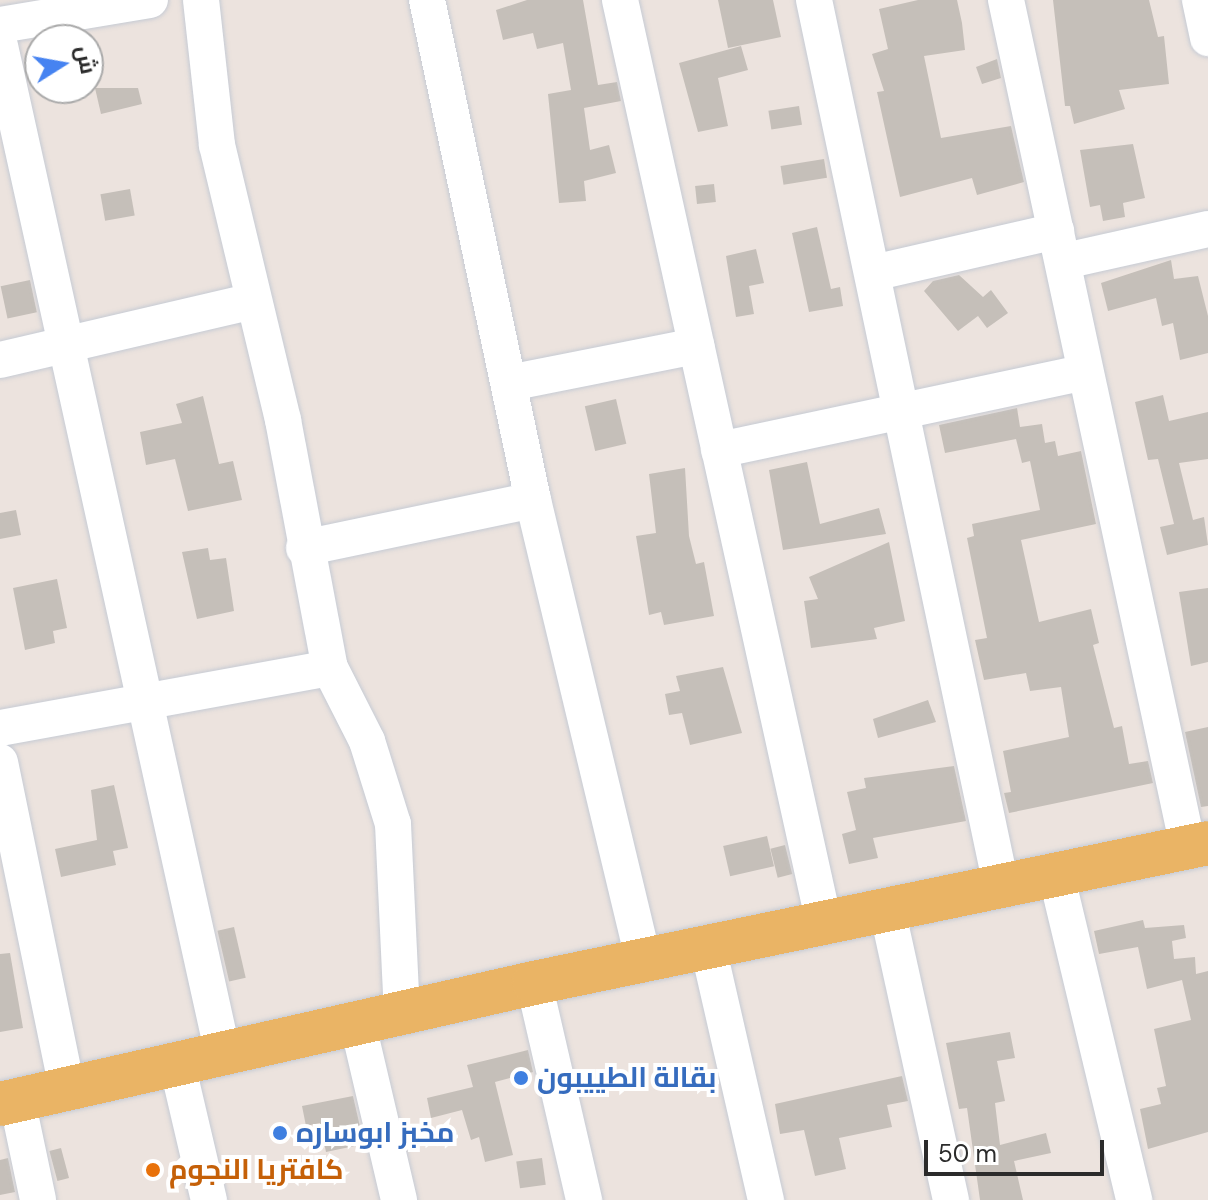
<!DOCTYPE html>
<meta charset="utf-8">
<style>
body{margin:0}
#map{position:relative;width:1208px;height:1200px;overflow:hidden;background:#ece3de;font-family:"DM Sans",Cairo,sans-serif}
div>[style]{position:absolute}
[style*='--x']{left:calc(var(--x)*1px);top:calc(var(--y)*1px);width:calc(var(--w)*1px);rotate:calc(var(--a)*1deg)}
.building>*{inset:0;background:#c5bfb9;transform-origin:0 0}
.roads{filter:drop-shadow(0 0 2px #c6cbd4) drop-shadow(0 0 2px #c6cbd4)}
.minor>*{height:36px;margin:-18px;padding:0 18px;transform-origin:18px;border-radius:18px;background:#fff}
.major>*{height:44px;margin:-22px;padding:0 22px;transform-origin:22px;border-radius:22px;background:#eab465}
.dots>*{width:22px;height:22px;translate:-50% -50%;box-sizing:border-box;border:4px solid #fff;border-radius:50%}
span{translate:-50% -50%;white-space:nowrap;text-align:center;line-height:1.15;-webkit-text-stroke:8px #fff;paint-order:stroke}
.shop-label{font-size:28px;color:#366cbe;font-weight:700}
.left{translate:0 -50%;text-align:left}
.food-label{font-size:28px;color:#c56008;font-weight:700}
.north{position:absolute;left:24px;top:24px;width:80px;height:80px;box-sizing:border-box;background:#fff;border:2px solid #aaa;border-radius:50%;rotate:79deg;font-size:22px;font-weight:700;line-height:32px;text-align:center;color:#2b2b2b}
.north::after{content:'';display:block;margin:auto;width:28px;height:36px;background:#4683f1;clip-path:polygon(50% 0,100% 100%,50% 72%,0 100%)}
.scale{position:absolute;left:924px;top:1140px;width:180px;height:36px;box-sizing:border-box;border:4px solid #2b2b2b;border-top:0;padding-left:10px;font-size:24px;line-height:28px;white-space:nowrap;color:#2b2b2b;-webkit-text-stroke:6px #fff;paint-order:stroke}
</style>
<div id="map">
<div class="building">
<div style="clip-path:polygon(527px 0,583px 0,598px 85px,617px 82px,621px 101px,584px 108px,590px 150px,609px 145px,616px 173px,584px 181px,586px 201px,559px 203px,548px 94px,571px 90px,563px 43px,537px 49px,533px 33px,503px 40px,496px 10px)"></div>
<div style="clip-path:polygon(718px 0,773px 0,781px 37px,728px 48px)"></div>
<div style="clip-path:polygon(918px 0,957px 0,962px 23px,965px 50px,924px 56px,941px 138px,1011px 126px,1024px 182px,977px 195px,972px 178px,900px 197px,877px 92px,884px 91px,872px 54px,888px 49px,879px 9px)"></div>
<div style="clip-path:polygon(1053px 0,1149px 0,1158px 37px,1164px 36px,1169px 84px,1119px 90px,1125px 109px,1074px 124px,1070px 106px,1065px 106px)"></div>
<div style="clip-path:polygon(741px 46px,748px 70px,718px 78px,728px 126px,698px 132px,679px 63px)"></div>
<div style="clip-path:polygon(997px 59px,1001px 78px,982px 84px,976px 67px)"></div>
<div style="clip-path:polygon(95px 88px,138px 88px,142px 104px,101px 114px)"></div>
<div style="left:799px;top:106px;width:19px;height:31px;rotate:81deg"></div>
<div style="clip-path:polygon(1133px 144px,1145px 198px,1123px 203px,1125px 217px,1103px 221px,1100px 205px,1090px 207px,1080px 150px)"></div>
<div style="left:824px;top:159px;width:19px;height:44px;rotate:81deg"></div>
<div style="left:714px;top:184px;width:18px;height:19px;rotate:84deg"></div>
<div style="left:130px;top:189px;width:27px;height:30px;rotate:80deg"></div>
<div style="clip-path:polygon(817px 227px,831px 289px,840px 287px,843px 306px,809px 312px,792px 233px)"></div>
<div style="clip-path:polygon(756px 249px,764px 283px,749px 286px,754px 314px,736px 317px,726px 256px)"></div>
<div style="clip-path:polygon(1171px 260px,1174px 279px,1198px 276px,1208px 316px,1208px 353px,1180px 360px,1173px 323px,1162px 326px,1156px 298px,1108px 311px,1101px 283px)"></div>
<div style="clip-path:polygon(959px 275px,983px 297px,991px 290px,1008px 313px,987px 328px,978px 316px,958px 331px,924px 291px,933px 281px)"></div>
<div style="left:30px;top:280px;width:33px;height:30px;rotate:78deg"></div>
<div style="clip-path:polygon(1163px 395px,1169px 421px,1208px 412px,1208px 459px,1179px 463px,1193px 520px,1204px 517px,1208px 545px,1167px 555px,1160px 527px,1174px 524px,1158px 459px,1148px 460px,1135px 402px)"></div>
<div style="clip-path:polygon(203px 396px,219px 464px,233px 461px,242px 500px,188px 511px,175px 459px,146px 465px,140px 432px,182px 423px,176px 404px)"></div>
<div style="left:616px;top:399px;width:46px;height:32px;rotate:77deg"></div>
<div style="clip-path:polygon(1017px 408px,1020px 427px,1042px 424px,1045px 443px,1055px 441px,1058px 456px,1081px 451px,1096px 524px,1021px 540px,1039px 622px,1091px 609px,1099px 643px,1093px 645px,1114px 728px,1122px 726px,1129px 764px,1148px 761px,1153px 783px,1009px 813px,1004px 793px,1011px 792px,1003px 751px,1069px 737px,1061px 687px,1030px 691px,1026px 673px,984px 680px,975px 640px,987px 638px,967px 538px,974px 536px,972px 524px,1040px 510px,1030px 461px,1022px 463px,1016px 439px,945px 453px,939px 425px)"></div>
<div style="clip-path:polygon(807px 462px,820px 524px,879px 508px,886px 534px,783px 550px,769px 470px)"></div>
<div style="clip-path:polygon(685px 468px,689px 536px,696px 564px,704px 562px,714px 616px,664px 625px,661px 612px,649px 615px,636px 536px,656px 533px,649px 474px)"></div>
<div style="clip-path:polygon(16px 510px,21px 535px,0 539px,0 513px)"></div>
<div style="clip-path:polygon(889px 542px,905px 621px,874px 628px,877px 639px,811px 648px,804px 601px,818px 599px,809px 577px)"></div>
<div style="clip-path:polygon(208px 548px,210px 560px,226px 558px,234px 611px,197px 619px,182px 552px)"></div>
<div style="clip-path:polygon(57px 579px,67px 628px,53px 631px,55px 643px,25px 650px,13px 588px)"></div>
<div style="clip-path:polygon(1208px 588px,1208px 662px,1191px 666px,1179px 592px)"></div>
<div style="clip-path:polygon(723px 667px,742px 733px,690px 745px,682px 713px,669px 715px,665px 694px,680px 691px,676px 676px)"></div>
<div style="clip-path:polygon(928px 700px,936px 722px,878px 738px,873px 719px)"></div>
<div style="clip-path:polygon(1208px 727px,1208px 806px,1201px 807px,1185px 732px)"></div>
<div style="clip-path:polygon(954px 766px,966px 821px,873px 838px,878px 858px,849px 864px,842px 834px,856px 830px,847px 792px,866px 788px,864px 778px)"></div>
<div style="clip-path:polygon(114px 785px,128px 848px,113px 851px,116px 865px,61px 877px,55px 849px,97px 840px,91px 790px)"></div>
<div style="left:767px;top:836px;width:31px;height:45px;rotate:77deg"></div>
<div style="left:785px;top:845px;width:30px;height:15px;rotate:76deg"></div>
<div style="clip-path:polygon(1143px 920px,1145px 928px,1184px 925px,1186px 938px,1172px 941px,1174px 959px,1195px 957px,1196px 974px,1208px 971px,1208px 1132px,1148px 1149px,1140px 1109px,1161px 1104px,1157px 1088px,1166px 1086px,1154px 1029px,1191px 1020px,1182px 980px,1147px 989px,1138px 947px,1099px 954px,1094px 931px)"></div>
<div style="left:234px;top:927px;width:52px;height:17px;rotate:77deg"></div>
<div style="clip-path:polygon(10px 953px,23px 1028px,0 1032px,0 954px)"></div>
<div style="clip-path:polygon(1010px 1032px,1015px 1058px,997px 1061px,1005px 1101px,995px 1103px,1000px 1145px,1046px 1133px,1051px 1153px,1014px 1161px,1023px 1200px,980px 1200px,967px 1108px,959px 1109px,946px 1043px)"></div>
<div style="clip-path:polygon(528px 1050px,533px 1072px,495px 1082px,513px 1155px,485px 1162px,479px 1137px,471px 1140px,462px 1110px,431px 1118px,427px 1098px,473px 1087px,467px 1065px)"></div>
<div style="clip-path:polygon(902px 1076px,908px 1101px,887px 1105px,892px 1127px,839px 1138px,846px 1169px,815px 1176px,804px 1130px,780px 1134px,775px 1104px)"></div>
<div style="clip-path:polygon(353px 1096px,364px 1144px,326px 1152px,320px 1123px,306px 1126px,302px 1106px)"></div>
<div style="left:61px;top:1148px;width:31px;height:12px;rotate:75deg"></div>
<div style="clip-path:polygon(8px 1158px,15px 1192px,0 1195px,0 1160px)"></div>
<div style="left:542px;top:1158px;width:27px;height:26px;rotate:82deg"></div>
</div>
<div class="roads">
<div class="minor">
<div style="--x:201;--y:0;--w:146;--a:83.7"></div>
<div style="--x:217;--y:145;--w:283;--a:76.5"></div>
<div style="--x:283;--y:420;--w:252;--a:79.3"></div>
<div style="--x:330;--y:668;--w:82;--a:63.1"></div>
<div style="--x:367;--y:741;--w:87;--a:72.6"></div>
<div style="--x:393;--y:824;--w:190;--a:87.3"></div>
<div style="--x:427;--y:0;--w:511;--a:78.03"></div>
<div style="--x:533;--y:500;--w:474;--a:76.5"></div>
<div style="--x:620;--y:0;--w:945;--a:77.54"></div>
<div style="--x:814;--y:0;--w:905;--a:78.07"></div>
<div style="--x:1006;--y:0;--w:866;--a:77.87"></div>
<div style="--x:1200;--y:0;--w:39;--a:78"></div>
<div style="--x:0;--y:25;--w:152;--a:-9.5"></div>
<div style="--x:0;--y:46;--w:1032;--a:77.53"></div>
<div style="--x:1065;--y:261;--w:147;--a:-12.6"></div>
<div style="--x:873;--y:273;--w:188;--a:-12.9"></div>
<div style="--x:0;--y:360;--w:260;--a:-13.1"></div>
<div style="--x:509;--y:383;--w:191;--a:-11.2"></div>
<div style="--x:719;--y:450;--w:374;--a:-12"></div>
<div style="--x:304;--y:548;--w:234;--a:-11.8"></div>
<div style="--x:0;--y:728;--w:335;--a:-10.3"></div>
<div style="--x:0;--y:762;--w:334;--a:78.4"></div>
<div style="--x:1056;--y:874;--w:335;--a:76.5"></div>
<div style="--x:887;--y:909;--w:298;--a:77.6"></div>
<div style="--x:708;--y:947;--w:260;--a:77.1"></div>
<div style="--x:534;--y:983;--w:223;--a:77"></div>
<div style="--x:358;--y:1025;--w:180;--a:76.8"></div>
<div style="--x:177;--y:1064;--w:140;--a:76.8"></div>
<div style="--x:17;--y:1100;--w:102;--a:78.1"></div>
</div>
<div class="major">
<div style="--x:0;--y:1104;--w:548;--a:-12.77"></div>
<div style="--x:534;--y:983;--w:688;--a:-11.73"></div>
</div>
</div>
<div class="dots">
<div style="left:521px;top:1078px;background:#3f7fe0"></div>
<div style="left:280px;top:1133px;background:#3f7fe0"></div>
<div style="left:153px;top:1170px;background:#e8710a"></div>
</div>
<div class="shop-label">
<span class="left" style="left:537px;top:1078px">بقالة الطييبون</span>
<span class="left" style="left:296px;top:1133px">مخبز ابوساره</span>
</div>
<div class="food-label">
<span class="left" style="left:169px;top:1170px">كافتريا النجوم</span>
</div>
<div class="north">ش</div>
<div class="scale">50 m</div>
</div>
